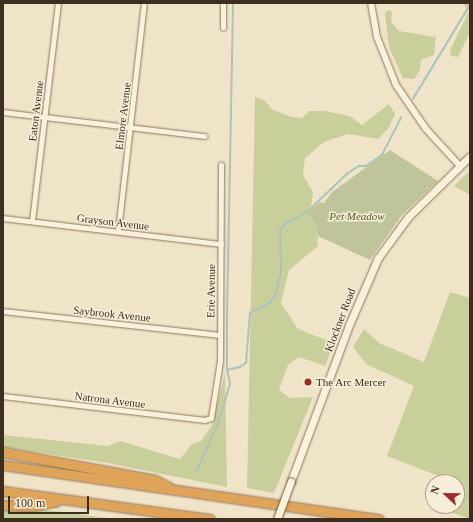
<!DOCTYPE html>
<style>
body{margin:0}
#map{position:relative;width:473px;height:522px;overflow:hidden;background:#f0e4c8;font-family:"Times New Roman",serif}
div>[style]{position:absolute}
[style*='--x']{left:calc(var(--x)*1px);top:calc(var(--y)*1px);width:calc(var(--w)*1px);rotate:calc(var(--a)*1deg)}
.green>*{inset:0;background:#c9cf9b}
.cemetery>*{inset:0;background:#bfc49a}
.stream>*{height:1.5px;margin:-0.75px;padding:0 0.75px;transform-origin:0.75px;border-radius:0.75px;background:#a9c4bc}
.roads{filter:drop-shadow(0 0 1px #8d765c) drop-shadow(0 0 1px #8d765c)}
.minor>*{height:4.5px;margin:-2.25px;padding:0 2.25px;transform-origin:2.25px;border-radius:2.25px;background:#faf1dc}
.tertiary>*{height:6px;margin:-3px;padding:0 3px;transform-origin:3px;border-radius:3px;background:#faf1dc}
.secondary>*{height:7px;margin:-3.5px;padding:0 3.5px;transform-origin:3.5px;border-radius:3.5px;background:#faf1dc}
.motorway>*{height:9px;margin:-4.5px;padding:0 4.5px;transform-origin:4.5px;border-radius:4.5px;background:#e0a458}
.bridges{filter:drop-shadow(0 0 1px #6f573f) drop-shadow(0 0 1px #6f573f)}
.secondary-bridge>*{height:7px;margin:-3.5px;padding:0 3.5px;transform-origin:3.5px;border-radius:3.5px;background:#faf1dc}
.dots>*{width:11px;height:11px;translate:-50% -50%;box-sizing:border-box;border:2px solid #f7eed8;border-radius:50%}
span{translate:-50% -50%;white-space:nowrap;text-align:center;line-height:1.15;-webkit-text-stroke:3px #f7eed8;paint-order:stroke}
.street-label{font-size:11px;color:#3d2e20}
.park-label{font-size:11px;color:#4d5a26;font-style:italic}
.poi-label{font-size:11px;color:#3d2e20}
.left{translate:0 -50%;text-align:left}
.frame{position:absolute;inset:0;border:4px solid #3d2e20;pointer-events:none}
.north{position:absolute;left:425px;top:474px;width:40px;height:40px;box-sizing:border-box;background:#f7eed8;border:1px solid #ada18e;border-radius:50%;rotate:292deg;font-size:11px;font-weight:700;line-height:16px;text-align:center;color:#3d2e20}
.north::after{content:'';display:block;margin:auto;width:14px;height:18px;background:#9e2a2b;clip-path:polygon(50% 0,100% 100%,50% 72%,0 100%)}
.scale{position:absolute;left:8px;top:496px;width:81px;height:18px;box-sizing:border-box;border:2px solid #3d2e20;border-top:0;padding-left:5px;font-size:12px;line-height:14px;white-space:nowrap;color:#3d2e20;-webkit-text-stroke:3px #f7eed8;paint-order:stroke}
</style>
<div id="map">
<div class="green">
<div style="clip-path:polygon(463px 3px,470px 3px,470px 32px,458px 57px,451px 56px,450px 50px,469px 11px)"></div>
<div style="clip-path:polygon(389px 10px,392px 12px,391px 22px,399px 31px,436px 37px,434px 55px,421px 60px,420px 70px,414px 79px,403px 78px,389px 47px,385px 13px)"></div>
<div style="clip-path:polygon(255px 97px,264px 100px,273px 110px,292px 117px,302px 118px,309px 111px,325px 111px,350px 116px,362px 125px,389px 104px,395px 114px,388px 129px,378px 139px,348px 134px,324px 142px,305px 158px,303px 175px,313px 192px,310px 215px,317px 228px,318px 246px,289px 270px,281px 303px,298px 329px,334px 343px,325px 366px,299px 357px,288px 365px,279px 390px,290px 398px,313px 397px,274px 493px,247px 488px)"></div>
<div style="clip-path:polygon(470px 170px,470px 195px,454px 186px)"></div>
<div style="clip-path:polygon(450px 292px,470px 298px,470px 519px,434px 506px,457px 506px,457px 482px,443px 482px,444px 478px,387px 456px,414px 386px,366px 364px,353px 347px,364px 329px,379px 343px,424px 362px)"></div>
<div style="clip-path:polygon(225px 373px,227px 487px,108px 463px,3px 447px,3px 435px,108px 446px,120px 441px,180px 459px,192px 444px,201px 441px,212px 425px)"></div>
<div style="clip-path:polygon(3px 506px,64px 512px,113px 519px,3px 519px)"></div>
</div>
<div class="cemetery">
<div style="clip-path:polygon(390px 150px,438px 181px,402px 215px,370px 260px,318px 236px,317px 228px,310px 215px,310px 211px,319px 202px,324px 203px,332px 192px)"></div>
</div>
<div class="stream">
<div style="--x:413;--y:99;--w:110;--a:-58.8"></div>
<div style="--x:227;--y:370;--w:13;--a:-13"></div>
<div style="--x:240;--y:367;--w:7;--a:-34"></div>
<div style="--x:246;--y:363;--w:50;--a:-85.4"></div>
<div style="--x:250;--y:313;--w:22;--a:-27"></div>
<div style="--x:270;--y:303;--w:9;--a:-54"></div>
<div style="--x:275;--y:296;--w:23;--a:-75"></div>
<div style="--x:281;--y:274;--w:44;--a:-91.3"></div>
<div style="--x:280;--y:230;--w:9;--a:-49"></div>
<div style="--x:286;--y:223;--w:22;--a:-27"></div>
<div style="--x:306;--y:213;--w:57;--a:-43.6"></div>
<div style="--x:347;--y:174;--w:14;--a:-34"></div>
<div style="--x:359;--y:166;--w:7;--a:0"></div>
<div style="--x:366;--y:166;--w:19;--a:-35"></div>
<div style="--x:382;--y:155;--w:42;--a:-62.8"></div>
<div style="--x:196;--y:472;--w:53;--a:-65.4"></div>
<div style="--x:218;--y:424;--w:42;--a:-73.3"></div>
<div style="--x:230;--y:384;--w:14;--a:-102"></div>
<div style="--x:227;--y:370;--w:51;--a:-90"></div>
<div style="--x:227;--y:319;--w:316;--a:-88.9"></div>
</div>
<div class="roads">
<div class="minor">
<div style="--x:223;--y:28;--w:25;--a:-90"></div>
<div style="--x:3;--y:112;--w:203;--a:6.8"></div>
<div style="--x:3;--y:218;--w:220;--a:6.8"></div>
<div style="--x:32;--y:221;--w:220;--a:-83.2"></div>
<div style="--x:118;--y:231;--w:229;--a:-83.5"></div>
<div style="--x:3;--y:311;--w:218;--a:6.3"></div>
<div style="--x:3;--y:396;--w:203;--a:6.8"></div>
<div style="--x:205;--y:420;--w:6;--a:-18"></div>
<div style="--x:211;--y:418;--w:58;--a:-81"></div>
<div style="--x:220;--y:361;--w:196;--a:-89.7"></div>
</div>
<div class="tertiary">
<div style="--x:371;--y:3;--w:35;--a:80"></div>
<div style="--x:377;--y:37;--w:52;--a:68.4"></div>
<div style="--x:396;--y:85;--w:53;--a:55.7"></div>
<div style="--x:426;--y:129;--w:50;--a:47.4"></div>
</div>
<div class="secondary">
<div style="--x:291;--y:481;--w:166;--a:-69.6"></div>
<div style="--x:349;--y:325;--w:73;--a:-66.6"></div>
<div style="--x:378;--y:258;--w:51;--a:-53.8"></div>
<div style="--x:408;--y:217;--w:87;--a:-44.5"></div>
</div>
<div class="motorway">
<div style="--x:3;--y:452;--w:155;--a:10.4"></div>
<div style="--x:155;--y:480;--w:16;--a:27"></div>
<div style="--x:3;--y:465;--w:380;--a:8.2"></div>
<div style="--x:3;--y:491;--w:209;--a:7.7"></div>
<div style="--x:3;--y:505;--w:29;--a:2"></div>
<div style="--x:32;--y:506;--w:25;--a:-11"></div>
</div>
</div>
<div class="bridges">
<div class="secondary-bridge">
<div style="--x:277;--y:519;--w:40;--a:-69.8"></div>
</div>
</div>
<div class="dots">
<div style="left:308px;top:382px;background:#9e2a2b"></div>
</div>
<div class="street-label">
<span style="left:36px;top:111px;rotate:-83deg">Eaton Avenue</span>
<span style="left:123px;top:116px;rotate:-83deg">Elmore Avenue</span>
<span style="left:113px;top:222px;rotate:7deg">Grayson Avenue</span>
<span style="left:211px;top:291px;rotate:-89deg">Erie Avenue</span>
<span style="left:112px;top:314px;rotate:6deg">Saybrook Avenue</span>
<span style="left:340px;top:320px;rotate:-69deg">Klockner Road</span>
<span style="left:110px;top:400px;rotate:7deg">Natrona Avenue</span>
</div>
<div class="park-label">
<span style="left:357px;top:216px">Pet Meadow</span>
</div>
<div class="poi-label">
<span class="left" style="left:316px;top:382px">The Arc Mercer</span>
</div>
<div class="frame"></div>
<div class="north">N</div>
<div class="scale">100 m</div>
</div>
